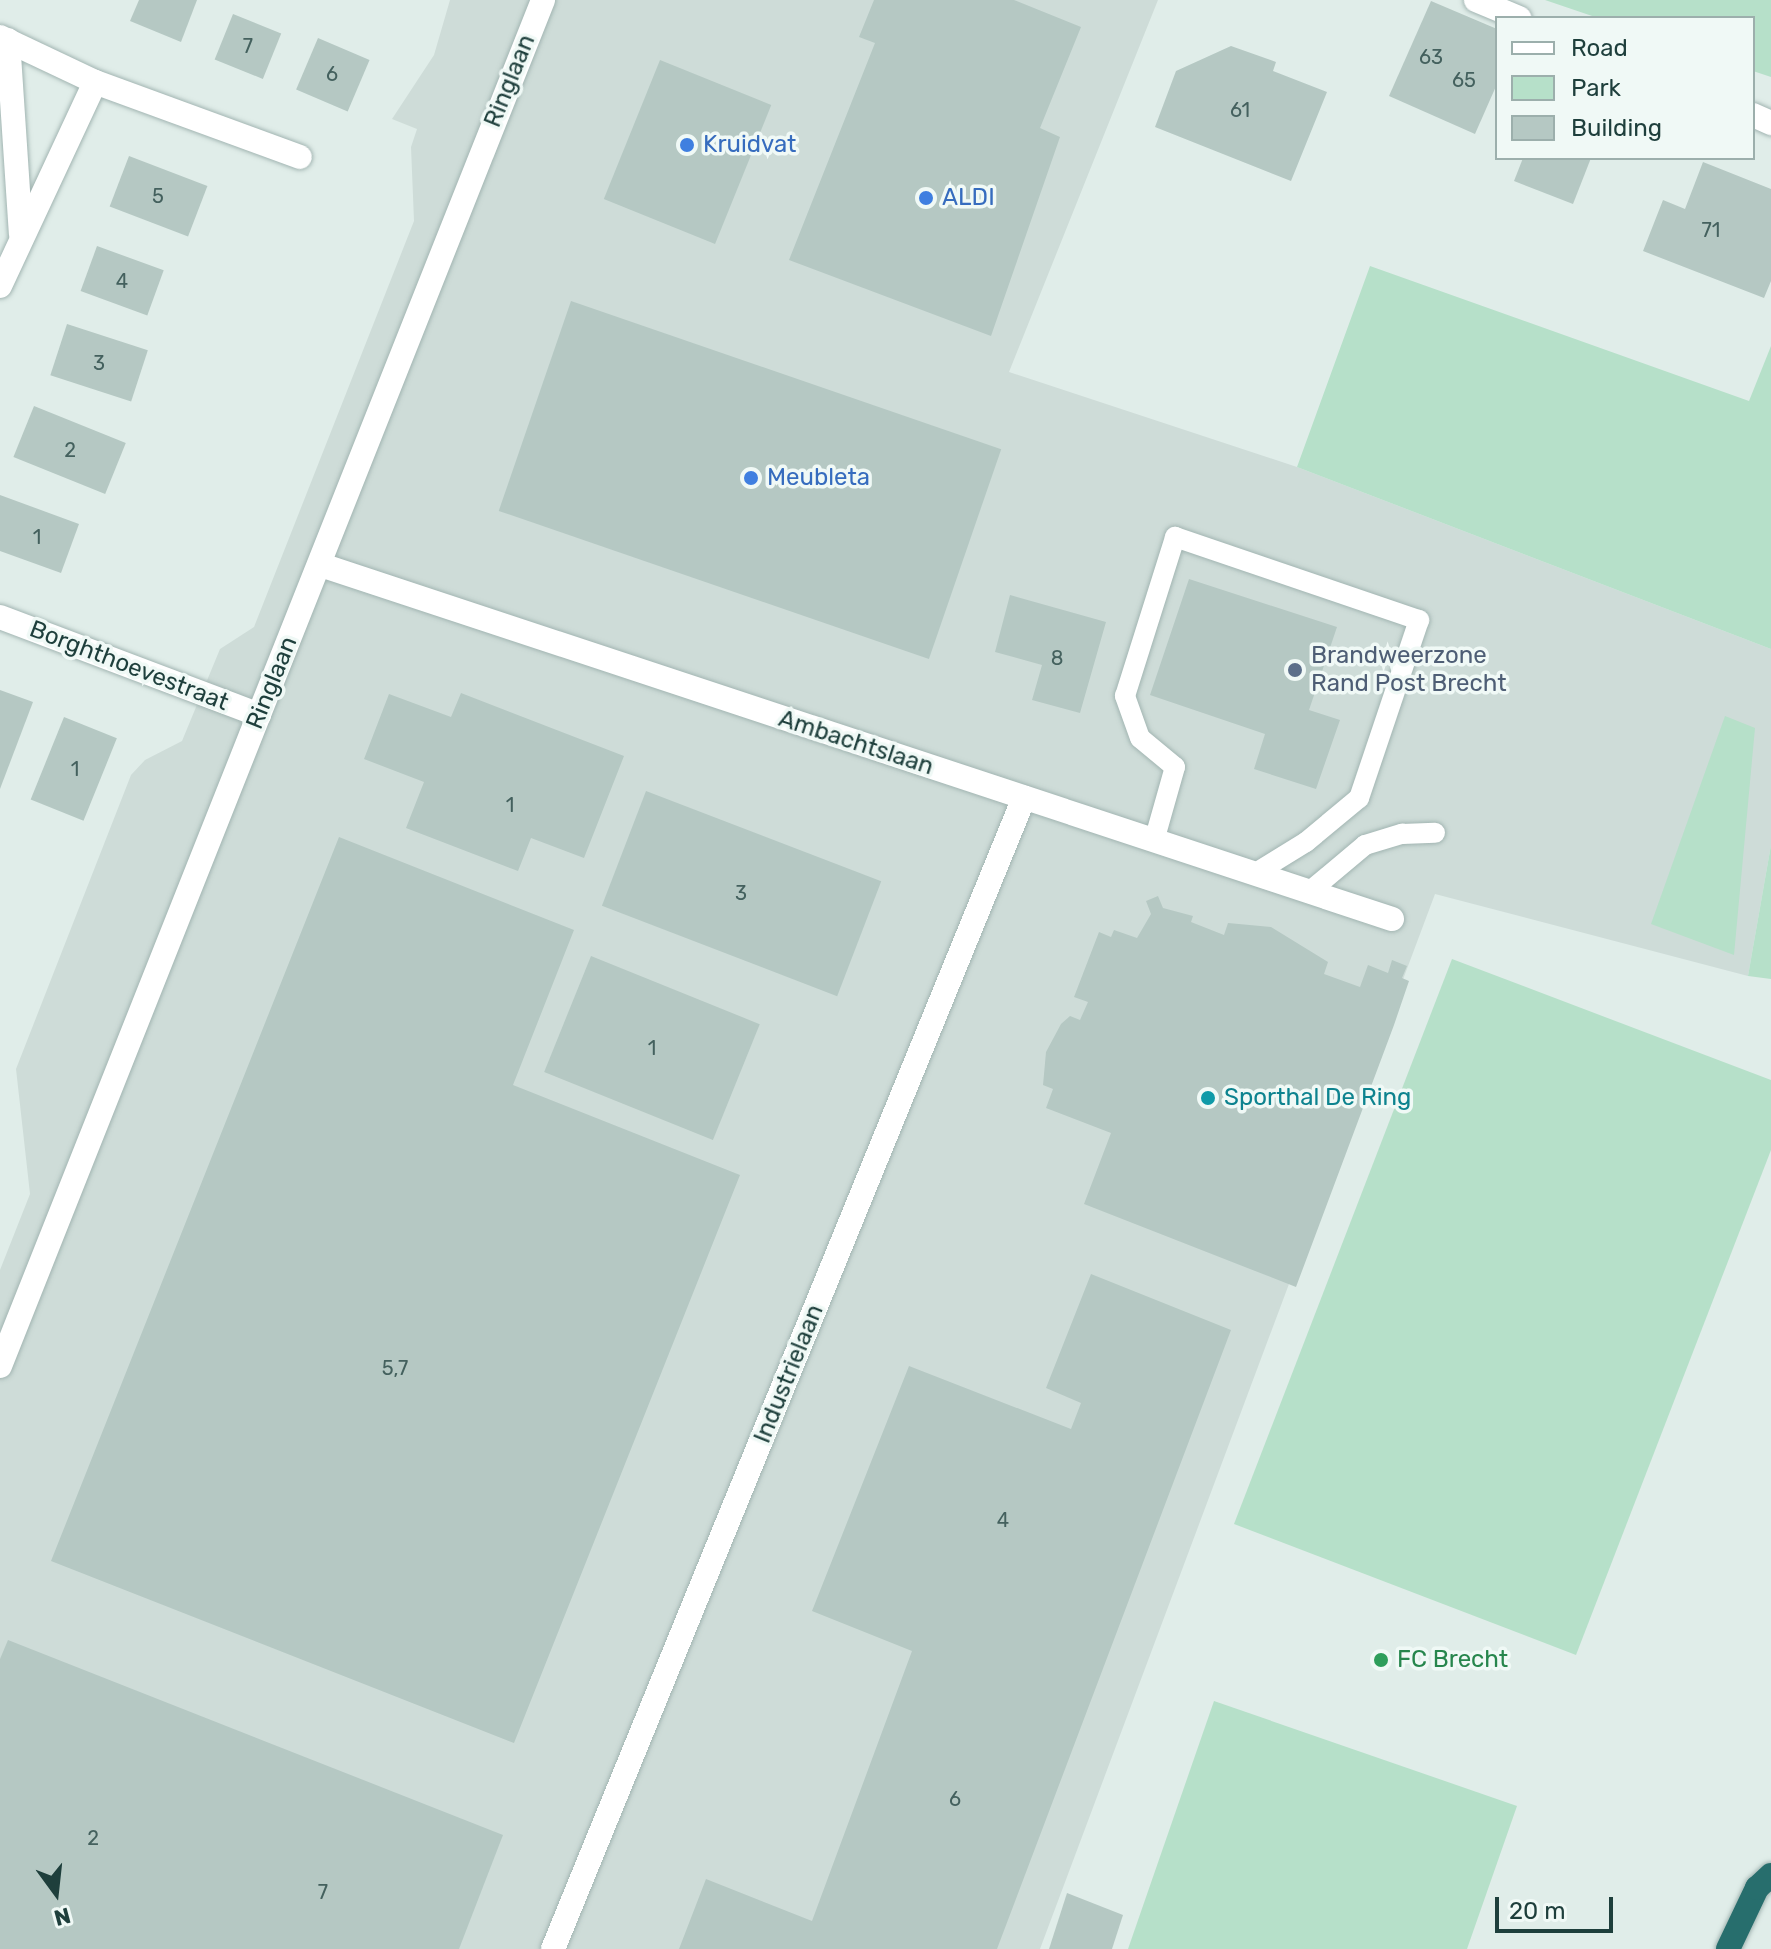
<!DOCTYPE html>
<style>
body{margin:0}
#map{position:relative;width:1771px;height:1949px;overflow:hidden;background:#e0ede9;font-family:Rubik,sans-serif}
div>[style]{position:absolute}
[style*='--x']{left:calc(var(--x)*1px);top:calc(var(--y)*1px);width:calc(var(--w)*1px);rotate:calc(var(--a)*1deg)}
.built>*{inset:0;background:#cedcd8}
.green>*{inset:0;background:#b6e0c9}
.building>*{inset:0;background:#b5c8c3;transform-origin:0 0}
.roads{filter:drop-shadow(0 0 2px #a2b5b2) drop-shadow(0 0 2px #a2b5b2)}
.service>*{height:20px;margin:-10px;padding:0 10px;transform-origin:10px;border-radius:10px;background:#fff}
.minor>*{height:24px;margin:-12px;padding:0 12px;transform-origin:12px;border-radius:12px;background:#fff}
.motorway>*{height:24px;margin:-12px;padding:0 12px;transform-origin:12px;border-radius:12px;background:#276e6d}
.dots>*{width:22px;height:22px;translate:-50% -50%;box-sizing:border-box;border:4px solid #f0f9f6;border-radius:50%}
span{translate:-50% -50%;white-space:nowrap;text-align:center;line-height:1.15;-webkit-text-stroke:7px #f0f9f6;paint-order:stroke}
.number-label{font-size:20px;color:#44615e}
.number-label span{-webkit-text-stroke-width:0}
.street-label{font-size:24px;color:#1e3f3c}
.shop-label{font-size:24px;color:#366cbe}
.left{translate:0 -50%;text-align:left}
.service-label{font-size:24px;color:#4e5e75}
.culture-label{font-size:24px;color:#0d838f}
.leisure-label{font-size:24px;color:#27864d}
.legend{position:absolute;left:1495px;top:16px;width:260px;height:144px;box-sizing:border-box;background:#f0f9f6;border:2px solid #9cafac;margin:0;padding:10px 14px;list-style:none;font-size:24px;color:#1e3f3c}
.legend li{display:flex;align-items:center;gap:16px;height:40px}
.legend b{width:40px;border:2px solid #9cafac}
.north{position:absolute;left:16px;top:1853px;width:80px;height:80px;-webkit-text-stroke:6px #f0f9f6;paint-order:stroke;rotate:165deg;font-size:22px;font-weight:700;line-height:32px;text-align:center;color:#1e3f3c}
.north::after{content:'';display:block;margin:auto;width:28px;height:36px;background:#1e3f3c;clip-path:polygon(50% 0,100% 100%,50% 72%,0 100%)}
.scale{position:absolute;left:1495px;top:1897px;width:118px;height:36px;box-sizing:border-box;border:4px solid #1e3f3c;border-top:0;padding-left:10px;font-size:24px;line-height:28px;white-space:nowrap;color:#1e3f3c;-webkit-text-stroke:6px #f0f9f6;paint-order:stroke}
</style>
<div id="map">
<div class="built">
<div style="clip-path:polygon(450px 0,1158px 0,1009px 372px,1297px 467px,1771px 649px,1771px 845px,1748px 976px,1435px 894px,1040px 1949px,0 1949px,0 1270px,30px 1194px,16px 1069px,131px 775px,145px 760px,182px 741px,220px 649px,254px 627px,414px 221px,411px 147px,417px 129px,392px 119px,434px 55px)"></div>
</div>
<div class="green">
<div style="clip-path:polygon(1545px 0,1771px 0,1771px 77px,1753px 71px,1753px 18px,1598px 18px)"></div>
<div style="clip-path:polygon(1370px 266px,1749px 401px,1771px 346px,1771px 649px,1297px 467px)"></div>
<div style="clip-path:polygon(1725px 716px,1755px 728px,1734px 955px,1651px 924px)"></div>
<div style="clip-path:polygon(1771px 845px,1771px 979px,1748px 976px)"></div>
<div style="clip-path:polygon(1452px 959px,1771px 1080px,1771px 1150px,1576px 1655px,1234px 1524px)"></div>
<div style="clip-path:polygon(1214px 1701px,1517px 1806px,1467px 1949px,1128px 1949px)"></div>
</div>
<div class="building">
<div style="clip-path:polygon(139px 0,197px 0,181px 42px,130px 21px)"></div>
<div style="clip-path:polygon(874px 0,1014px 0,1081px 27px,1040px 128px,1060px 137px,991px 336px,789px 260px,875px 43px,859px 37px)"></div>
<div style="clip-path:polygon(1431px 1px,1497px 29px,1497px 84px,1475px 134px,1389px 96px)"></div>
<div style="left:233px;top:14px;width:52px;height:49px;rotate:22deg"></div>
<div style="left:318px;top:38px;width:56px;height:56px;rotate:23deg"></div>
<div style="clip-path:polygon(1231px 46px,1276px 62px,1273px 71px,1327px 92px,1291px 181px,1155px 127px,1176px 71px)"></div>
<div style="left:660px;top:60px;width:120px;height:150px;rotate:22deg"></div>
<div style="left:129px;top:156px;width:84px;height:54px;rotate:21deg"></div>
<div style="clip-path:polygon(1523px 158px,1591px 158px,1573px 204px,1514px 181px)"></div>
<div style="clip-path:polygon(1703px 162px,1771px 189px,1771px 281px,1764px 298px,1643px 251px,1663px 200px,1685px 209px)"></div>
<div style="left:97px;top:246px;width:71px;height:48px;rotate:20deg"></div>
<div style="left:571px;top:301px;width:455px;height:222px;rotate:19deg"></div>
<div style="left:67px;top:324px;width:85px;height:54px;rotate:18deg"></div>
<div style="left:34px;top:406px;width:99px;height:55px;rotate:22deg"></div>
<div style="clip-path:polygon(0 495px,79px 524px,61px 573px,0 551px)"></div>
<div style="clip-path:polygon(1189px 579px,1337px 627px,1309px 710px,1340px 720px,1316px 789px,1254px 769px,1265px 734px,1150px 695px)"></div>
<div style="clip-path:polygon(1010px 595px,1106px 622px,1080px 713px,1032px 700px,1042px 665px,995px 652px)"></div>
<div style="clip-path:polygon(0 690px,33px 702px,0 789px)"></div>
<div style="clip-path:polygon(461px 693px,624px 756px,584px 858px,531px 838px,518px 871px,406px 828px,424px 782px,364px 759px,389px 694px,451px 717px)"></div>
<div style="left:64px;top:717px;width:57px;height:89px;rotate:22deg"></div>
<div style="left:646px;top:791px;width:252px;height:123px;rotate:21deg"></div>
<div style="clip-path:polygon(339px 837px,574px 930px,513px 1085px,740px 1175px,514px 1743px,51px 1561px)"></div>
<div style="clip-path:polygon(1158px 896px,1163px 908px,1193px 916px,1191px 922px,1224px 935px,1228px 923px,1271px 927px,1328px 962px,1324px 974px,1360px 987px,1368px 965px,1388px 973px,1392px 960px,1407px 966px,1402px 978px,1409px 981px,1394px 1025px,1296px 1287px,1084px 1204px,1111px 1133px,1046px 1108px,1053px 1089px,1043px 1085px,1046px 1052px,1061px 1024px,1070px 1016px,1080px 1020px,1088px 1002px,1074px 997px,1099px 932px,1111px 937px,1114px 930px,1137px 938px,1151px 914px,1146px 901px)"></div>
<div style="left:591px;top:956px;width:182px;height:125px;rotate:22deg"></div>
<div style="clip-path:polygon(1091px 1274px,1231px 1330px,997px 1949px,679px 1949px,706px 1879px,812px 1921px,912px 1651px,812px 1611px,909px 1366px,1071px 1429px,1081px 1403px,1046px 1388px)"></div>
<div style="clip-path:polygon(8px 1640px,503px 1835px,459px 1949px,0 1949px,0 1659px)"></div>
<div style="clip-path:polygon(1067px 1893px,1123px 1915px,1112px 1949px,1049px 1949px)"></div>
</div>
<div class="roads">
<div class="service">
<div style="--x:1154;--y:841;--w:77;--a:-74.2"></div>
<div style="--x:1175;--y:767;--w:45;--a:-140.4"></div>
<div style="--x:1140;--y:738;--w:45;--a:-109.7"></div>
<div style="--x:1125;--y:696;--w:167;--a:-72.5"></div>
<div style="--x:1175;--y:537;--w:258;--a:18.8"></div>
<div style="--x:1419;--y:620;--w:188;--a:108.6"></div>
<div style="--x:1359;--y:798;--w:69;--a:140.3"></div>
<div style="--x:1306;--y:842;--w:61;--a:148.4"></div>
<div style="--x:1309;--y:892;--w:73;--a:-40"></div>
<div style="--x:1365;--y:845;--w:39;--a:-17"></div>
<div style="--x:1402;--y:834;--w:33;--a:-2"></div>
</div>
<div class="minor">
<div style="--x:1476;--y:0;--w:47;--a:22.7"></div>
<div style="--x:0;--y:37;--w:105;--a:25.3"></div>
<div style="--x:95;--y:82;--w:218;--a:20.1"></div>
<div style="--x:8;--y:40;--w:194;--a:86.2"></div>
<div style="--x:1753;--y:115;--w:20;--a:24"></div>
<div style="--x:0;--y:286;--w:225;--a:-65"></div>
<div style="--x:321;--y:565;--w:1128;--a:18.29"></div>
<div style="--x:0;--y:617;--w:277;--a:20.7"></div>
<div style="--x:0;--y:1366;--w:1470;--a:-68.32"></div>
<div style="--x:553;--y:1949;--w:1244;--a:-67.75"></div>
</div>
<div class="motorway">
<div style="--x:1728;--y:1949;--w:68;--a:-64.6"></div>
<div style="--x:1757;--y:1888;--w:19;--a:-43"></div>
</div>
</div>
<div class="dots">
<div style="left:687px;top:145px;background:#3f7fe0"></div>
<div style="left:926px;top:198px;background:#3f7fe0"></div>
<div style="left:751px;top:478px;background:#3f7fe0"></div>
<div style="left:1295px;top:670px;background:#5c6f8a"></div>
<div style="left:1208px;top:1098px;background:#0f9aa8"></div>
<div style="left:1381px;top:1660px;background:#2e9e5b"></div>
</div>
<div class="number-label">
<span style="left:248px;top:46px">7</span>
<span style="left:1431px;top:57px">63</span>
<span style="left:332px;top:74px">6</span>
<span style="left:1464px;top:80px">65</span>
<span style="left:1240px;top:110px">61</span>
<span style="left:158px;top:196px">5</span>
<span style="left:1711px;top:230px">71</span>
<span style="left:122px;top:281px">4</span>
<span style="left:99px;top:363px">3</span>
<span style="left:70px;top:450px">2</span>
<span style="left:37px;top:537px">1</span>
<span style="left:1057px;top:658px">8</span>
<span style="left:75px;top:769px">1</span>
<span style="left:510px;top:805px">1</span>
<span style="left:741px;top:893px">3</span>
<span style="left:652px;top:1048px">1</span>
<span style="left:395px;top:1368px">5,7</span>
<span style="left:1003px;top:1520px">4</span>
<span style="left:955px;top:1799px">6</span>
<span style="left:93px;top:1838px">2</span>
<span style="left:323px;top:1892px">7</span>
</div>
<div class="street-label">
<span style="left:510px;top:81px;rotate:-68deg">Ringlaan</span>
<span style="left:129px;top:666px;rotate:21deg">Borghthoevestraat</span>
<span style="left:272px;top:683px;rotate:-68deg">Ringlaan</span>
<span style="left:856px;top:743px;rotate:18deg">Ambachtslaan</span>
<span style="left:789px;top:1374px;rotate:-68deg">Industrielaan</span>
</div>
<div class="shop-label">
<span class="left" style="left:703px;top:145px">Kruidvat</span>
<span class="left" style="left:942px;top:198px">ALDI</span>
<span class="left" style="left:767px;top:478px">Meubleta</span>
</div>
<div class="service-label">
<span class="left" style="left:1311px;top:670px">Brandweerzone<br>Rand Post Brecht</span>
</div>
<div class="culture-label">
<span class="left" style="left:1224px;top:1098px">Sporthal De Ring</span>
</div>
<div class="leisure-label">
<span class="left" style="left:1397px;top:1660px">FC Brecht</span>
</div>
<ul class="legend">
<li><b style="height:10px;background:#fff"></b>Road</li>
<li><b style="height:22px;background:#b6e0c9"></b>Park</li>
<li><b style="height:22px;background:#b5c8c3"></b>Building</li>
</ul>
<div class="north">N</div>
<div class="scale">20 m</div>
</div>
